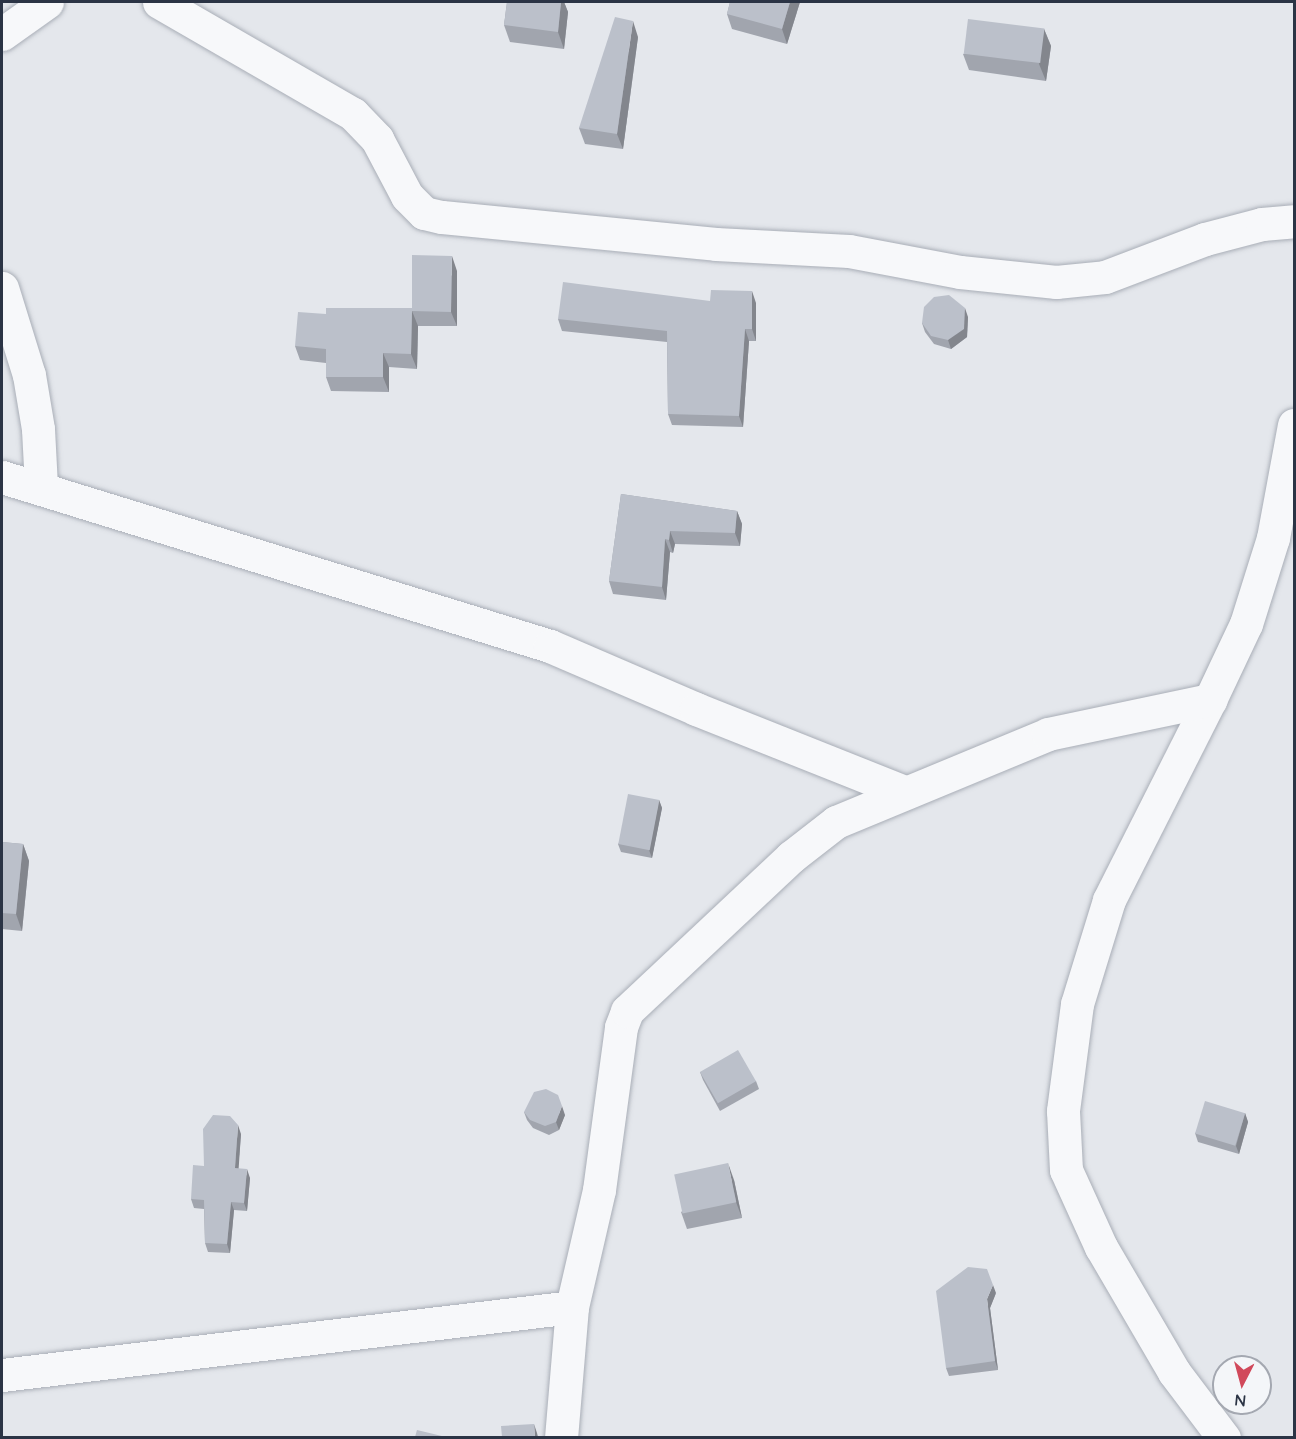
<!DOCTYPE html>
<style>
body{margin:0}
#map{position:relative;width:1296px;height:1439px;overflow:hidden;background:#e4e7ec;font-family:Quicksand,sans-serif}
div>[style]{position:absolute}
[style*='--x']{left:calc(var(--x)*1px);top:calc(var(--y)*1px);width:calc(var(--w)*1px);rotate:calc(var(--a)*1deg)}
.roads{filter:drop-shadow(0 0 2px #a9aeb7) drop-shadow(0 0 2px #a9aeb7)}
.street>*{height:33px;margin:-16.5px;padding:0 16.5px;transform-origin:16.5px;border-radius:16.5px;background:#f7f8fa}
.wall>*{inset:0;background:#a1a5ae}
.shaded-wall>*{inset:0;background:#83868d}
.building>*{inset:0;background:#bbc0ca;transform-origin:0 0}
span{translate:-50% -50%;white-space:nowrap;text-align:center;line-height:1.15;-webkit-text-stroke:6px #f4f6f9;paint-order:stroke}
.frame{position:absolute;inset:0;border:3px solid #2b3445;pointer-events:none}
.north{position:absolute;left:1212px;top:1355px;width:60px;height:60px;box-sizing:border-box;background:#f4f6f9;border:2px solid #a4a8b1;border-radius:50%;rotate:186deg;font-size:16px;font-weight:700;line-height:24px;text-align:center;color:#2b3445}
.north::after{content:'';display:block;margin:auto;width:21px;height:27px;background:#d1495b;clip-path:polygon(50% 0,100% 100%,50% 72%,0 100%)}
</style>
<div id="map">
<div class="roads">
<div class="street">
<div style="--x:159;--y:2;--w:224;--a:30"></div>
<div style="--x:353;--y:114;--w:35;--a:46"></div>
<div style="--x:377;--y:139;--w:64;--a:62.2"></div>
<div style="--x:407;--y:196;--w:24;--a:45"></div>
<div style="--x:424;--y:213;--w:18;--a:13"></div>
<div style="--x:442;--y:217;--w:275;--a:5.6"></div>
<div style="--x:716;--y:244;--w:133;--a:3"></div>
<div style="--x:849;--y:251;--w:113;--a:10.7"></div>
<div style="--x:960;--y:272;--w:97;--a:5.9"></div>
<div style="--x:1056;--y:282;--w:49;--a:-5.8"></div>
<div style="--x:1105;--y:277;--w:107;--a:-20.8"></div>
<div style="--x:1205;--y:239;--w:59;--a:-14.7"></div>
<div style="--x:1262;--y:224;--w:32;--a:-5"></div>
<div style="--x:2;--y:34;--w:55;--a:-35.4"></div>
<div style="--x:2;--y:288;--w:91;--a:72.8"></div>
<div style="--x:29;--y:375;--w:55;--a:80.5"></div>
<div style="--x:38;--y:429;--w:58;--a:87"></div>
<div style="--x:2;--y:477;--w:573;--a:17.14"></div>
<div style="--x:550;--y:646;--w:159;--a:23.3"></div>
<div style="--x:696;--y:709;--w:225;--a:21.7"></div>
<div style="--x:1210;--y:700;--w:224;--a:116.8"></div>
<div style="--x:1109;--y:900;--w:109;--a:107.1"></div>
<div style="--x:1077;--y:1004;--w:108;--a:97.5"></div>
<div style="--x:1063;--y:1111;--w:59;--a:87.1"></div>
<div style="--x:1066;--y:1170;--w:85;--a:65.6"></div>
<div style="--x:1101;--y:1247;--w:145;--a:59.7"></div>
<div style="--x:1174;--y:1372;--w:83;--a:52.9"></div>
<div style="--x:2;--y:1375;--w:574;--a:-6.8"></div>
<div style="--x:561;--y:1438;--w:131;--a:-85.2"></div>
<div style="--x:572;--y:1307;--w:120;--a:-77"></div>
<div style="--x:599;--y:1190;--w:164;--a:-82.3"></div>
<div style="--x:621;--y:1027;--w:17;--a:-69"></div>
<div style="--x:627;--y:1011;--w:225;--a:-43.2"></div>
<div style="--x:791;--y:857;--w:57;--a:-37.9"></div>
<div style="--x:836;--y:822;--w:230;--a:-22.5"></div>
<div style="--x:1048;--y:734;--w:166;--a:-11.9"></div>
<div style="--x:1210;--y:700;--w:84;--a:-64.7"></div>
<div style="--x:1246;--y:624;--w:90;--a:-72.6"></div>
<div style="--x:1273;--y:538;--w:115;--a:-79.5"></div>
</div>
</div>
<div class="wall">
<div style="clip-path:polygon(507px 2px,564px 2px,568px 12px,564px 49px,510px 42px,504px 25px)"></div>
<div style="clip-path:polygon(730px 2px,800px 2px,787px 44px,732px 29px,727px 14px)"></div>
<div style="clip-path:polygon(1044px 29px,1051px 46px,1046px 81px,969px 70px,963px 54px)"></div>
<div style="clip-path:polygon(638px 37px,623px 149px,585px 144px,579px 128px)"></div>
<div style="clip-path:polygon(457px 271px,457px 326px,418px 326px,417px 369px,389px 367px,389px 392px,331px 391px,326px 377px,326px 363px,300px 360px,295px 346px,326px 314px,412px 308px)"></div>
<div style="clip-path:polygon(710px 301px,756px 303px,756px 341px,749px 341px,743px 427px,672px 425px,668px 414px,667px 342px,562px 331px,558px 319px)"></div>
<div style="clip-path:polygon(968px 317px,967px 337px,951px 349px,934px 344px,925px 332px,922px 323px)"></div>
<div style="clip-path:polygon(621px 494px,737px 511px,742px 524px,740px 546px,675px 544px,673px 553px,670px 552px,666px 600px,613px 594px,609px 581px)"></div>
<div style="clip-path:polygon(659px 800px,662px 808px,652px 858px,621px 852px,618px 844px)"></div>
<div style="clip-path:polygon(2px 842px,23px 844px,29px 861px,22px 931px,2px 929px)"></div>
<div style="clip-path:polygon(700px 1072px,756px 1081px,759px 1089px,720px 1111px,703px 1080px)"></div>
<div style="clip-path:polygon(524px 1112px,565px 1115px,559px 1130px,549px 1135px,533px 1128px,527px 1120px)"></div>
<div style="clip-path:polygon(1245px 1113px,1248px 1122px,1239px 1154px,1198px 1142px,1195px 1133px)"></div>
<div style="clip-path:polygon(241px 1134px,238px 1169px,250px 1178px,247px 1211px,234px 1210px,230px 1253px,208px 1252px,205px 1243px,204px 1209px,194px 1208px,191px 1199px)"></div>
<div style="clip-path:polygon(734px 1180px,742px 1218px,687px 1229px,681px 1212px)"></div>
<div style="clip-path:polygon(996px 1293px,990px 1308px,998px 1370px,949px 1376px,946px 1368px)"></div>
</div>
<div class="shaded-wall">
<div style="clip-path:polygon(561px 2px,564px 2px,568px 12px,564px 49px,558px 32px)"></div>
<div style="clip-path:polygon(790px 2px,800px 2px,787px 44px,782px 29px)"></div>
<div style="clip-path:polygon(633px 21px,638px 37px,623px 149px,617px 134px)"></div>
<div style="clip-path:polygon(1044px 29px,1051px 46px,1046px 81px,1039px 64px)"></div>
<div style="clip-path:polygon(452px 256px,457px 271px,457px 326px,451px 312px)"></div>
<div style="clip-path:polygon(752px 291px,756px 303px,756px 341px,752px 329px)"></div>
<div style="clip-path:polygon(965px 308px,968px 317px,967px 337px,951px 349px,948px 340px)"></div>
<div style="clip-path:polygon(412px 311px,418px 326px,417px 369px,411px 354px)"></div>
<div style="clip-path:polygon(745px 329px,749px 341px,743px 427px,739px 416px)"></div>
<div style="clip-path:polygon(383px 353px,389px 367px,389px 392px,383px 377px)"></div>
<div style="clip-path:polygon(737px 511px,742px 524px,740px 546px,735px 533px)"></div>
<div style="clip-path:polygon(670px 531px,675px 544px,673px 553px,669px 540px)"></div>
<div style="clip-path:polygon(665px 539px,670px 552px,666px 600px,662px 587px)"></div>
<div style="clip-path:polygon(659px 800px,662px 808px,652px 858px,649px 850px)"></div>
<div style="clip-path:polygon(23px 844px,29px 861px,22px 931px,16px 914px)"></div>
<div style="clip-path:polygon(562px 1106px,565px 1115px,559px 1130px,556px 1122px)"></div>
<div style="clip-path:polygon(1245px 1113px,1248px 1122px,1239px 1154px,1236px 1146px)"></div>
<div style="clip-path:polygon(238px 1125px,241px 1134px,238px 1177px,235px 1168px)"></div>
<div style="clip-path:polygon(728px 1163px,734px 1180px,742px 1218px,736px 1202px)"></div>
<div style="clip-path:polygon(247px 1169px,250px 1178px,247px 1211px,244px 1203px)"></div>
<div style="clip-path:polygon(231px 1202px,234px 1210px,230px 1253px,227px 1244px)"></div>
<div style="clip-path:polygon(993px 1285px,996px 1293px,990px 1308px,998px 1370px,995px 1361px,987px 1299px)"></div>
<div style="clip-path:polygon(534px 1424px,537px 1433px,538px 1437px,535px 1437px)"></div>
</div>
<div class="building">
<div style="clip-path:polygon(507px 2px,561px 2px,558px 32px,504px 25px)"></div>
<div style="clip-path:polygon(730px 2px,790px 2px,782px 29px,727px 14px)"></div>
<div style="clip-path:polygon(615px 17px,633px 21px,617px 134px,579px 128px)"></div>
<div style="left:968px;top:19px;width:77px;height:35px;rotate:7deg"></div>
<div style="clip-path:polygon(412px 255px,452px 256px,451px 312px,412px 311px,411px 354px,383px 353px,383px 377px,326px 377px,326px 349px,295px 346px,298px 312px,326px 314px,326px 308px,412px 308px)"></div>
<div style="clip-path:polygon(563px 282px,710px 301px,711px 290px,752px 291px,752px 329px,745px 329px,739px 416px,668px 414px,667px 331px,558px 319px)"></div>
<div style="clip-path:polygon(949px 295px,965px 308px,964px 329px,948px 340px,931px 336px,922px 323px,924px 307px,934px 297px)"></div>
<div style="clip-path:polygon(621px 494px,737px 511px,735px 533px,670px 531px,669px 540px,665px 539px,662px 587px,609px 581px)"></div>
<div style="left:628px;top:794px;width:32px;height:51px;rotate:11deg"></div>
<div style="clip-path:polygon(2px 842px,23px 844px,16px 914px,2px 913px)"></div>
<div style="left:738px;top:1050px;width:36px;height:44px;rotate:60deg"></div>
<div style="clip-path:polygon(546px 1089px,558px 1095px,562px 1106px,556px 1122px,545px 1126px,530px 1120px,524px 1112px,534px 1092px)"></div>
<div style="left:1205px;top:1101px;width:42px;height:34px;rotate:17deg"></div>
<div style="clip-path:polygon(213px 1115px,230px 1116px,238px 1125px,235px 1168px,247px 1169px,244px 1203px,231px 1202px,227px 1244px,205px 1243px,204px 1200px,191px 1199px,193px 1165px,204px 1166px,203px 1129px)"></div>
<div style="left:728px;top:1163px;width:40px;height:55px;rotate:78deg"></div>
<div style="clip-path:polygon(968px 1267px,987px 1269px,993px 1285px,987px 1299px,995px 1361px,946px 1368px,936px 1291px)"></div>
<div style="clip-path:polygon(534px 1424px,535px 1437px,502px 1437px,501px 1426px)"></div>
<div style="clip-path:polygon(417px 1430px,446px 1437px,415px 1437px)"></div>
</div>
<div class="frame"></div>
<div class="north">N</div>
</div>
